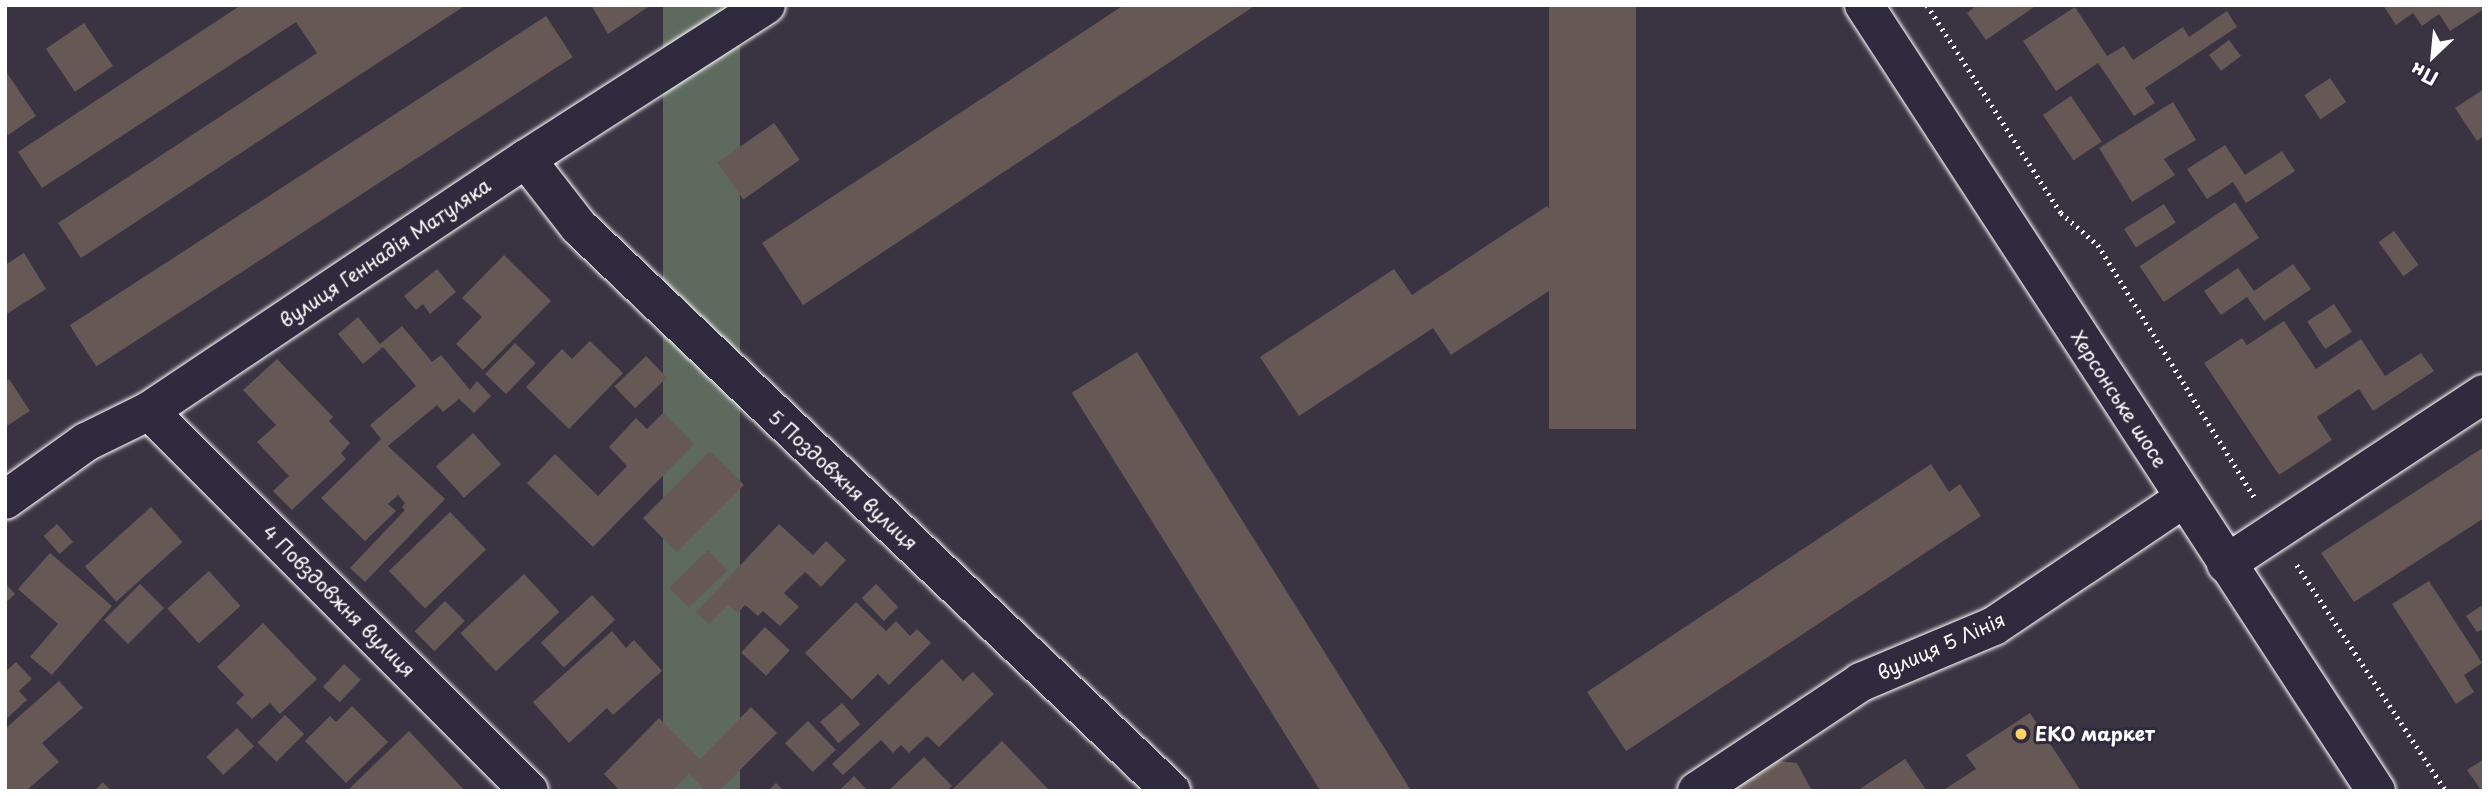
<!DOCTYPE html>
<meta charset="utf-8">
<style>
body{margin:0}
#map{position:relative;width:2489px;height:796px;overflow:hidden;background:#3a3342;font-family:"Playpen Sans",sans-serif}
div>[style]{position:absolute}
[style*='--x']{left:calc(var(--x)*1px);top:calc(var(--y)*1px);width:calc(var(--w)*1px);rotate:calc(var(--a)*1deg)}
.green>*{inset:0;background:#5f6a5f;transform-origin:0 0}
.building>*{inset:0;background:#665955;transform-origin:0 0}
.path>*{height:4.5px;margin-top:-2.25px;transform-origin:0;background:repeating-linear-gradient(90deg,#fff 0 2px,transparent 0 7px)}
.roads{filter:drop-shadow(0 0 2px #fff) drop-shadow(0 0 2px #fff)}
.street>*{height:38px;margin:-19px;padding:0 19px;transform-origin:19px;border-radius:19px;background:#2f2a3d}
.secondary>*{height:38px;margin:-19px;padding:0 19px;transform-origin:19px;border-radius:19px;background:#2f2a3d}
.dots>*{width:19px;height:19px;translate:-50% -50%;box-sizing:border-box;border:4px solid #2f2a3d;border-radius:50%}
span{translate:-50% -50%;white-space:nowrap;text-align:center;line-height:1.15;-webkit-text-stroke:6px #2f2a3d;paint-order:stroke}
.street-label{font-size:19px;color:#fff}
.poi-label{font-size:19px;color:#fff;font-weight:700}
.left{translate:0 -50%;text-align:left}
.frame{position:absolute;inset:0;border:7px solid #fff;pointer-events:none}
.north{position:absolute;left:2398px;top:21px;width:70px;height:70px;-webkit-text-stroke:5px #2f2a3d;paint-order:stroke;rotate:206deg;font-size:19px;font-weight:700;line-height:28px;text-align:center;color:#fff}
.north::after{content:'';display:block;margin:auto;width:24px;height:32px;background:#fff;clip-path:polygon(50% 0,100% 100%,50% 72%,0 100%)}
</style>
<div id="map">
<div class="green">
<div style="left:663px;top:5px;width:77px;height:785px"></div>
</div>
<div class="building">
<div style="clip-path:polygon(241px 5px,466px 5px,81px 258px,58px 223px,317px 53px,296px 22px,42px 188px,18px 152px)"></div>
<div style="clip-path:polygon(591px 5px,651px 5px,608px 34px)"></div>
<div style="clip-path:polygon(1124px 5px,1256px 5px,803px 305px,762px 243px)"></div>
<div style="left:1549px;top:5px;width:87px;height:424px"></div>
<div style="clip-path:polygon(1977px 5px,2037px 5px,1986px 40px,1967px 13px)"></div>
<div style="clip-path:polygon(2383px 5px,2484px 5px,2484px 9px,2450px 31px,2439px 14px,2422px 26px,2413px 13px,2396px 25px)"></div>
<div style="clip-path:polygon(2075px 7px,2107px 56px,2124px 46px,2133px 60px,2183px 27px,2189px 37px,2227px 11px,2237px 27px,2145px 88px,2155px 103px,2134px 116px,2098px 63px,2056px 91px,2023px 41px)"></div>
<div style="left:546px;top:16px;width:49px;height:568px;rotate:57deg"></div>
<div style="left:84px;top:23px;width:52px;height:46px;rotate:56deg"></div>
<div style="left:2229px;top:40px;width:20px;height:25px;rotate:53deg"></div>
<div style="clip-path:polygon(5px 70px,36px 116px,8px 135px,5px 131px)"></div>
<div style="left:2330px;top:78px;width:29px;height:31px;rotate:56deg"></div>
<div style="clip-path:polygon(2484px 89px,2484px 136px,2477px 141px,2455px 108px)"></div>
<div style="left:2071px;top:96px;width:55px;height:34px;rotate:56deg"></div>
<div style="clip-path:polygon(2173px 102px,2196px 140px,2164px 159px,2175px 175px,2132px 202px,2099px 148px)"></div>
<div style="left:774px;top:123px;width:45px;height:69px;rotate:55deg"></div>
<div style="clip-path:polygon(2225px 145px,2245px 175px,2282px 151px,2295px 171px,2246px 203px,2233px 182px,2207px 199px,2187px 169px)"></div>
<div style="left:2235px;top:202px;width:43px;height:115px;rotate:56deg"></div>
<div style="left:2164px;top:204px;width:22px;height:47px;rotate:58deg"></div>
<div style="clip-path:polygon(1547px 206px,1587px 266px,1451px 355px,1433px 328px,1299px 416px,1260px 357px,1394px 269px,1412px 295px)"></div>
<div style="left:2394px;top:231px;width:42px;height:19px;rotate:54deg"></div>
<div style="clip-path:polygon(24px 253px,46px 289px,5px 315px,5px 265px)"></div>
<div style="clip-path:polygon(504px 255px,551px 301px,483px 370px,456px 344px,482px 317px,462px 298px)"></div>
<div style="clip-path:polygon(2293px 264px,2311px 289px,2264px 321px,2247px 297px,2221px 315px,2204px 291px,2238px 268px,2254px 291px)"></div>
<div style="clip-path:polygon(437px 269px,456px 292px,430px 314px,423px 304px,416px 310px,404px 296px)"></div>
<div style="left:2334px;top:304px;width:33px;height:32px;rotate:57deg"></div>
<div style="clip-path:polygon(358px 317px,380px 344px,402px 326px,432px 362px,441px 355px,470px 390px,477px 381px,491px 396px,474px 413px,459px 399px,443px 412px,437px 405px,388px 446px,445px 499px,365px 582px,350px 568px,405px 510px,402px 507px,405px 503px,398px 495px,388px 504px,396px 511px,365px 541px,321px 498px,381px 439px,370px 425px,416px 386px,383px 347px,363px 364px,338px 334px)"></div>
<div style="clip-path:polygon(2284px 321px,2316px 369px,2361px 339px,2385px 376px,2421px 353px,2434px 371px,2373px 411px,2359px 389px,2317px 417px,2332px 440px,2279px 475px,2204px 363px,2242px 338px,2247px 345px)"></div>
<div style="clip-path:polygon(590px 341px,623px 373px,569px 429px,526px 387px,562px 349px,572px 359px)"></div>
<div style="left:515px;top:343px;width:29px;height:43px;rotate:44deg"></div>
<div style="left:1137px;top:352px;width:520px;height:77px;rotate:58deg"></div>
<div style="left:646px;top:356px;width:30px;height:44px;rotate:46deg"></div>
<div style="clip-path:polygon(277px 359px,333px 417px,329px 421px,350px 443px,341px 453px,346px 459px,292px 510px,273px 491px,289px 476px,257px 442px,276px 425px,243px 390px)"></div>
<div style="clip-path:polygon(9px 379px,30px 411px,5px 427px,5px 381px)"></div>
<div style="clip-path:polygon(663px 413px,694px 444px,593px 547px,527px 483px,555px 454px,598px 496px,627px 466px,609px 447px,636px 418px,647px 429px)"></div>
<div style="left:473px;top:433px;width:42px;height:50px;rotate:48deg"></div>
<div style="clip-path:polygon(2484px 447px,2484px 518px,2354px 602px,2321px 553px)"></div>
<div style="left:710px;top:451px;width:48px;height:95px;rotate:45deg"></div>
<div style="clip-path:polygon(1931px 464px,1949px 492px,1960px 484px,1981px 516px,1626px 751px,1587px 692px)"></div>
<div style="left:151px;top:507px;width:47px;height:89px;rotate:48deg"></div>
<div style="left:450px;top:512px;width:52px;height:85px;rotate:46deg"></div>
<div style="left:57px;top:524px;width:24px;height:18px;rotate:48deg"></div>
<div style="clip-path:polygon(779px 524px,813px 555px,826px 541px,846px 560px,821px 587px,805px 572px,784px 593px,799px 607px,780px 626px,763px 611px,758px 616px,745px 605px,738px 613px,728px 605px,709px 624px,696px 612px)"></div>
<div style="left:708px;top:550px;width:28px;height:54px;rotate:46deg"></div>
<div style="clip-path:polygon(50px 553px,112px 606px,52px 675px,30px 657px,58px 624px,18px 589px)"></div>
<div style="left:209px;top:571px;width:47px;height:56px;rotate:48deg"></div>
<div style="left:524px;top:574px;width:52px;height:87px;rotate:47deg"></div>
<div style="clip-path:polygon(2429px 581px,2482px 663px,2464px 675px,2474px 692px,2456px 704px,2392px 604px)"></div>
<div style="clip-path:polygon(5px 583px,15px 594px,5px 603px)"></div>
<div style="left:140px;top:584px;width:34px;height:51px;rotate:45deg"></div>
<div style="left:876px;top:584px;width:32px;height:20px;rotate:46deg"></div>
<div style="left:592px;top:595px;width:34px;height:70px;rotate:47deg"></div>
<div style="left:445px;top:601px;width:28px;height:43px;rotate:45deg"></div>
<div style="clip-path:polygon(856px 602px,886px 631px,896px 621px,910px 636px,917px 629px,931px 643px,889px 685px,878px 674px,852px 700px,805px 653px)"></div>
<div style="clip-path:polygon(2484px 604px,2484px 629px,2477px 632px,2466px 616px)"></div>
<div style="clip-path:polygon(263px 623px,317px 679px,280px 714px,270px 703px,252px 719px,236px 703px,244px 695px,217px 667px)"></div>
<div style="left:765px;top:627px;width:34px;height:35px;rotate:43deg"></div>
<div style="clip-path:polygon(612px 631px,626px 648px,634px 640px,662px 671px,613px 715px,607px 708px,569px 743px,533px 702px)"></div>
<div style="clip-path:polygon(942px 659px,963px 681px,973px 672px,994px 694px,939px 747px,927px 736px,909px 753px,901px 745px,893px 753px,881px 740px,843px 775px,832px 764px)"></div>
<div style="clip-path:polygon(16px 662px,32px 679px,19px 691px,27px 700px,5px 720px,5px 672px)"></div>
<div style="left:344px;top:664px;width:23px;height:31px;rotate:43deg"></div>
<div style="clip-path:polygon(59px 681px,83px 708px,42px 743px,59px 762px,26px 791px,6px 791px,5px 729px)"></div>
<div style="left:842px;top:703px;width:28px;height:29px;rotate:49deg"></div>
<div style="clip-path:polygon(352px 706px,388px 742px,346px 783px,305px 741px,330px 716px,336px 722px)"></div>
<div style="clip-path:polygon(751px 707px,777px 733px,719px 791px,706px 791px,689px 774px,672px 791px,620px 791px,604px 774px,659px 718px,700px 759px)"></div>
<div style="clip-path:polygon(2030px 713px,2081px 791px,1942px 791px,1976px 769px,1966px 755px)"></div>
<div style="left:285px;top:715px;width:27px;height:39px;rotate:45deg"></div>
<div style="left:808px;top:721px;width:40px;height:32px;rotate:46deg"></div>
<div style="left:237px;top:728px;width:25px;height:42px;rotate:47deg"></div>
<div style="clip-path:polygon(409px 731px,465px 791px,347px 791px)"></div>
<div style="clip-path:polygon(1002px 741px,1050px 791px,951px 791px)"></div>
<div style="clip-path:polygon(924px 757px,952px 786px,946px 791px,888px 791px)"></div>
<div style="clip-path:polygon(1905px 759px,1927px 791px,1857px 791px)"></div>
<div style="clip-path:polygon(2484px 759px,2484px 788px,2481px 790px,2467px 770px)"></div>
<div style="clip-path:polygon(1769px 760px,1797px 763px,1812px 791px,1726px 791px)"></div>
<div style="clip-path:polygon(854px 776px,868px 791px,839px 791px)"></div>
<div style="clip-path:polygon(103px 782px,111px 791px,94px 791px)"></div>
<div style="clip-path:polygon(776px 783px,784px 791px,768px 791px)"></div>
</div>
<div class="path">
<div style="--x:1927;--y:5;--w:247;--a:57.2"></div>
<div style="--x:2061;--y:213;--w:49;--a:40.9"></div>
<div style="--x:2098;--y:245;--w:298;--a:58.2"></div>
<div style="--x:2297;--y:565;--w:271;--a:56.6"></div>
</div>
<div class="roads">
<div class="street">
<div style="--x:526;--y:159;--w:86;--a:52.1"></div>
<div style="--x:579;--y:227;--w:818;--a:43.61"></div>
<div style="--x:149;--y:411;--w:537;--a:45"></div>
<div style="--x:5;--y:500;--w:100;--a:-35.6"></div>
<div style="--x:86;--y:442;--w:70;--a:-26.2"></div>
<div style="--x:149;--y:411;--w:453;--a:-33.8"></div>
<div style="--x:526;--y:159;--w:285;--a:-32.7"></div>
<div style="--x:2226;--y:564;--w:309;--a:-33.4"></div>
<div style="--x:1697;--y:791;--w:197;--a:-33.6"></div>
<div style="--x:1861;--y:682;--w:144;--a:-22.8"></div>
<div style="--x:1994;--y:626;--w:228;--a:-33.9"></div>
</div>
<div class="secondary">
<div style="--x:1864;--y:5;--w:938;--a:56.92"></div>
</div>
</div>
<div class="dots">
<div style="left:2021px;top:734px;background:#ffd166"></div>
</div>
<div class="street-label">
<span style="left:385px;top:253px;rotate:-34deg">вулиця Геннадія Матуляка</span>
<span style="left:2119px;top:399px;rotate:57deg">Херсонське шосе</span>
<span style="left:843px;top:480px;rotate:43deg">5 Поздовжня вулиця</span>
<span style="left:339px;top:601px;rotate:45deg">4 Повздовжня вулиця</span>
<span style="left:1941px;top:646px;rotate:-24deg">вулиця 5 Лінія</span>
</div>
<div class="poi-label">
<span class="left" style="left:2035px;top:734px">ЕКО маркет</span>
</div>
<div class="frame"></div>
<div class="north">Пн</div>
</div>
